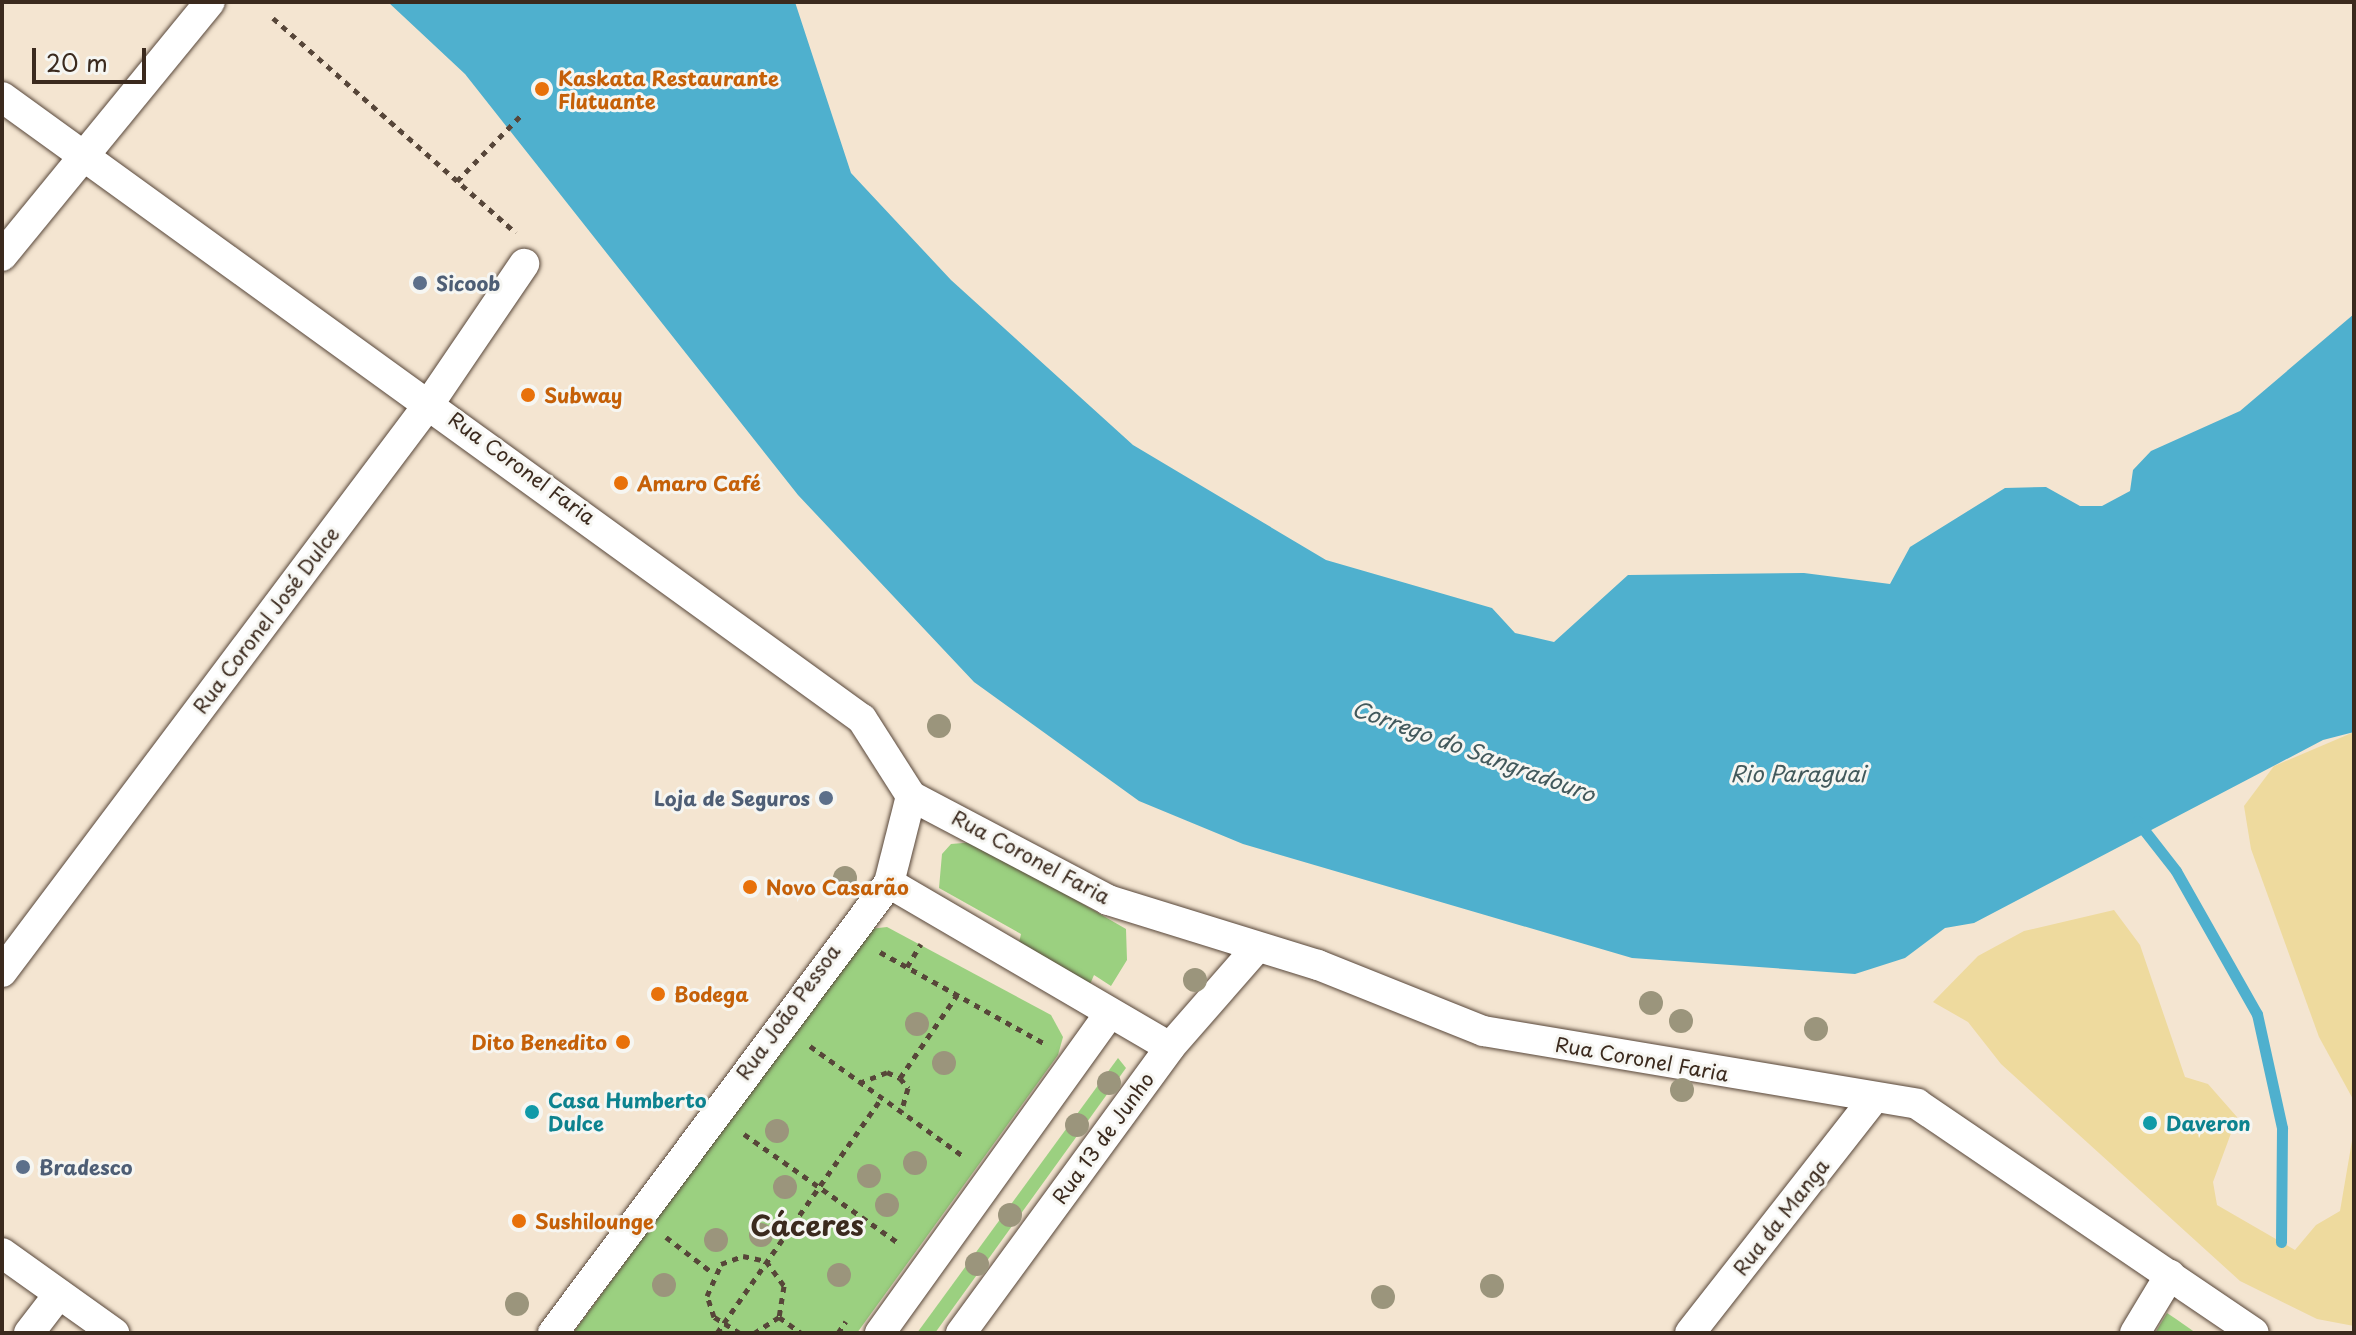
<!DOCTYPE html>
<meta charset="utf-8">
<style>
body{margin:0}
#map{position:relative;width:2356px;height:1335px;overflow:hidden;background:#f4e5d1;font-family:"Playpen Sans",sans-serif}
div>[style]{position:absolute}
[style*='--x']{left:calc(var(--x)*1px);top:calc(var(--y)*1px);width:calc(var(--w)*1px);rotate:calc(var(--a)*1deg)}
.green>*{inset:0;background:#9bd080}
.sand>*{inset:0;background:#eeda9e}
.water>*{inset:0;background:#4fb0ce}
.stream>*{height:11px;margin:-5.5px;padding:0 5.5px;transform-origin:5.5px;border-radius:5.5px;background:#4fb0ce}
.path>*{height:5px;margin-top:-2.5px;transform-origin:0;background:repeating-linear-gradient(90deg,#574639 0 6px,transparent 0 12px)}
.roads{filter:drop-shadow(0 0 2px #574639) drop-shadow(0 0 2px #574639)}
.minor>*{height:30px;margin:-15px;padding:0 15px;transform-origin:15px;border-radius:15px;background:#fff}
.trees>*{width:24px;height:24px;margin:-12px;border-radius:50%;background:#9b957c}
.dots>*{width:22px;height:22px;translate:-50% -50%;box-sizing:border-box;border:4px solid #f6f6f2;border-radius:50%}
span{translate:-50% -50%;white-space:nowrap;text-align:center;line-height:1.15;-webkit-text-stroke:6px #f6f6f2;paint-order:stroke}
.food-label{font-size:20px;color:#c56008;font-weight:700}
.left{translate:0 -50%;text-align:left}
.right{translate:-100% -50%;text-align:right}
.service-label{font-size:20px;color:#4e5e75;font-weight:700}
.street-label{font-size:20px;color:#3b2a1e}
.culture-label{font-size:20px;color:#0d838f;font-weight:700}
.water-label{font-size:22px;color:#42595c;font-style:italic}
.district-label{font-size:28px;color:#3b2a1e;font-weight:700}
.frame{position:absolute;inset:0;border:4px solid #3b2a1e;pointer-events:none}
.scale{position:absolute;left:32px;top:48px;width:114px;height:36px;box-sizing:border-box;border:4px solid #3b2a1e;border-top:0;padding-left:10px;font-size:24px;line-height:28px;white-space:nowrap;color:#3b2a1e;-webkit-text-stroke:6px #f6f6f2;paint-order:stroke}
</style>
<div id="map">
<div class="green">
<div style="clip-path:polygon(975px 842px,1126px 929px,1127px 960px,1111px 986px,1094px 975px,1088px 989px,1019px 943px,1021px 934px,939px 888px,942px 854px,951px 844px)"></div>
<div style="clip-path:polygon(887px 927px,1051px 1015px,1063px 1037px,1058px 1055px,857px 1333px,573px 1333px,870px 929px)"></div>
<div style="clip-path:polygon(1118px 1058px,1126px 1068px,935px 1333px,917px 1333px)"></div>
<div style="clip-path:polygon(2167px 1313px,2176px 1319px,2196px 1333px,2155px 1333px)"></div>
</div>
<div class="sand">
<div style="clip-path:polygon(2354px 732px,2354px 1101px,2319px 1037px,2251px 849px,2244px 806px,2274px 766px)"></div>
<div style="clip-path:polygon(2114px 910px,2140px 945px,2185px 1077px,2208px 1084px,2237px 1117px,2213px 1182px,2217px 1205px,2295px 1250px,2316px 1225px,2340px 1211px,2354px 1129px,2354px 1326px,2317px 1319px,2240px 1281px,2001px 1064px,1968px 1022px,1933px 1002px,1978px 956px,2024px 931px)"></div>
</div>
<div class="water">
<div style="clip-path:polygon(388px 2px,795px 2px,851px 173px,951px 280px,1133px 445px,1326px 560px,1492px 608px,1515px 633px,1554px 642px,1628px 575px,1804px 573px,1890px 584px,1910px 547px,2005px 488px,2046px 487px,2080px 506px,2102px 506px,2130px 491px,2133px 470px,2151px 451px,2240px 411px,2354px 314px,2354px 732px,2323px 740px,1974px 923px,1945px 928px,1905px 958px,1855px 974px,1632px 958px,1243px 844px,1139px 801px,974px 682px,798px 495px,465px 74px)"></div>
</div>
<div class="stream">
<div style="--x:2137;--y:821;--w:63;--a:52"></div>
<div style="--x:2176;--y:871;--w:164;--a:60.5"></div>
<div style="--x:2257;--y:1014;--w:117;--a:77.6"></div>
<div style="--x:2282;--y:1128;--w:114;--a:90.5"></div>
</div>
<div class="path">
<div style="--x:273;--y:18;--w:324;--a:41.5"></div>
<div style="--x:457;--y:181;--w:96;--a:-45.8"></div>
<div style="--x:880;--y:952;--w:189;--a:29.1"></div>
<div style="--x:907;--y:967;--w:27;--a:-59"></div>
<div style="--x:810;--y:1046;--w:188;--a:35.7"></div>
<div style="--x:900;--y:1078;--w:101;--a:-55.5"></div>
<div style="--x:859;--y:1083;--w:30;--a:-21"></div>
<div style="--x:887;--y:1072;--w:14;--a:25"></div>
<div style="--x:900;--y:1078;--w:13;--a:51"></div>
<div style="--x:908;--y:1088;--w:25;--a:106"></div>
<div style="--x:744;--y:1134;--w:191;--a:35.2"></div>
<div style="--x:666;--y:1237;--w:59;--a:37.5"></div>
<div style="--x:779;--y:1317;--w:27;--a:36"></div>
<div style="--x:717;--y:1333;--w:286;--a:-55"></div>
<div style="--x:740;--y:1333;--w:31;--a:-148"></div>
<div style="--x:714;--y:1317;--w:22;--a:-108"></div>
<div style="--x:707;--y:1296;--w:35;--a:-66"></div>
<div style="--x:721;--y:1264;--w:23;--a:-20"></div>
<div style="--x:743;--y:1256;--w:24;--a:12"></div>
<div style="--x:766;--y:1261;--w:31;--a:54"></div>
<div style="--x:784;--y:1286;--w:31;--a:99"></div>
<div style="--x:779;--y:1317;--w:30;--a:147"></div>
<div style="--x:838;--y:1333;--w:14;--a:-56"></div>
</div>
<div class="roads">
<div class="minor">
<div style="--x:2;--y:97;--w:1061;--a:35.88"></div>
<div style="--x:862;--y:719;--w:91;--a:57.5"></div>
<div style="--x:911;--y:796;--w:223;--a:27.8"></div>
<div style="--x:1108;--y:900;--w:220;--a:17.2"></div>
<div style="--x:1318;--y:965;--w:178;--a:21.8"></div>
<div style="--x:1483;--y:1031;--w:440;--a:9.5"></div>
<div style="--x:1917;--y:1104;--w:407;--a:34.2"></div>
<div style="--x:2;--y:256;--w:328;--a:-50.7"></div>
<div style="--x:889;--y:883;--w:325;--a:30.3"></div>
<div style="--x:2;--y:972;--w:714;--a:-53.08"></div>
<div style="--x:431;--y:401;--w:166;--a:-55.8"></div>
<div style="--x:2;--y:1253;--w:138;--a:35.5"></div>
<div style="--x:29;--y:1333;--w:49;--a:-52.4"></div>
<div style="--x:553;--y:1333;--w:562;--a:-53.25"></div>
<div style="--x:889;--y:883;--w:90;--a:-75.8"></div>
<div style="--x:880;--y:1333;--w:393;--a:-54.3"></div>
<div style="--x:961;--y:1333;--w:354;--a:-53.8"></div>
<div style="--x:1170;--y:1047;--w:129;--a:-48.8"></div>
<div style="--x:1690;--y:1333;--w:296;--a:-51.9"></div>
<div style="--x:2135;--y:1333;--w:68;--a:-58.9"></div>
</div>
</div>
<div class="trees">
<div style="left:939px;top:726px"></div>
<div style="left:845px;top:878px"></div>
<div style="left:1195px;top:980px"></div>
<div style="left:1651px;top:1003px"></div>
<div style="left:1681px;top:1021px"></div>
<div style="left:917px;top:1024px"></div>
<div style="left:1816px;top:1029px"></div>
<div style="left:944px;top:1063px"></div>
<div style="left:1109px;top:1083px"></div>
<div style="left:1682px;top:1090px"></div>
<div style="left:1077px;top:1125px"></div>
<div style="left:777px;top:1131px"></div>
<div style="left:915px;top:1163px"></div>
<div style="left:869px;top:1176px"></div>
<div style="left:785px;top:1187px"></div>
<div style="left:887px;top:1205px"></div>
<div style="left:1010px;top:1215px"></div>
<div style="left:761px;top:1235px"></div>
<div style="left:716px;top:1240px"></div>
<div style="left:977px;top:1264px"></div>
<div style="left:839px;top:1275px"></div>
<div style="left:664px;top:1285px"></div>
<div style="left:1492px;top:1286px"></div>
<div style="left:1383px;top:1297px"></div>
<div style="left:517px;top:1304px"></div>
</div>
<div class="dots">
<div style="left:542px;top:89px;background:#e8710a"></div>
<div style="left:420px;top:283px;background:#5c6f8a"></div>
<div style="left:528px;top:395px;background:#e8710a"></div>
<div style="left:621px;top:483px;background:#e8710a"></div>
<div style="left:826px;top:798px;background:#5c6f8a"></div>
<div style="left:750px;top:887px;background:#e8710a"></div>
<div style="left:658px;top:994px;background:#e8710a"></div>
<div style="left:623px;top:1042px;background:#e8710a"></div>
<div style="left:532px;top:1112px;background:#0f9aa8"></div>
<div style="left:2150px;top:1123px;background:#0f9aa8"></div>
<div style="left:23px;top:1167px;background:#5c6f8a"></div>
<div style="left:519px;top:1221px;background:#e8710a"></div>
</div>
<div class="food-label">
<span class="left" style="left:558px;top:90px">Kaskata Restaurante<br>Flutuante</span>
<span class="left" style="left:544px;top:395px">Subway</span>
<span class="left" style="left:637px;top:483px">Amaro Café</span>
<span class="left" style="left:766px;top:887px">Novo Casarão</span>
<span class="left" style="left:674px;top:994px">Bodega</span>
<span class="right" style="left:607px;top:1042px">Dito Benedito</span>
<span class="left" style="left:535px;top:1221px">Sushilounge</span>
</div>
<div class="service-label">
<span class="left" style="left:436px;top:283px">Sicoob</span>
<span class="right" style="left:810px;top:798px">Loja de Seguros</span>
<span class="left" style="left:39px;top:1167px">Bradesco</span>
</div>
<div class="street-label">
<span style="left:522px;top:468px;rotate:36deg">Rua Coronel Faria</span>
<span style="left:266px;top:620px;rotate:-53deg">Rua Coronel José Dulce</span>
<span style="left:1031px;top:857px;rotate:28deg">Rua Coronel Faria</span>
<span style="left:788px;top:1012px;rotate:-54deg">Rua João Pessoa</span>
<span style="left:1642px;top:1059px;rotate:10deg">Rua Coronel Faria</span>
<span style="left:1103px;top:1138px;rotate:-54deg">Rua 13 de Junho</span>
<span style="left:1781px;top:1217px;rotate:-52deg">Rua da Manga</span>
</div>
<div class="culture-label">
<span class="left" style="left:548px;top:1112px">Casa Humberto<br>Dulce</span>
<span class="left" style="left:2166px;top:1123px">Daveron</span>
</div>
<div class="water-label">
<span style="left:1474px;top:750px;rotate:20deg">Corrego do Sangradouro</span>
<span style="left:1798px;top:773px">Rio Paraguai</span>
</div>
<div class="district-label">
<span style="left:807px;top:1225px">Cáceres</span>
</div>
<div class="frame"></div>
<div class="scale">20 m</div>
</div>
